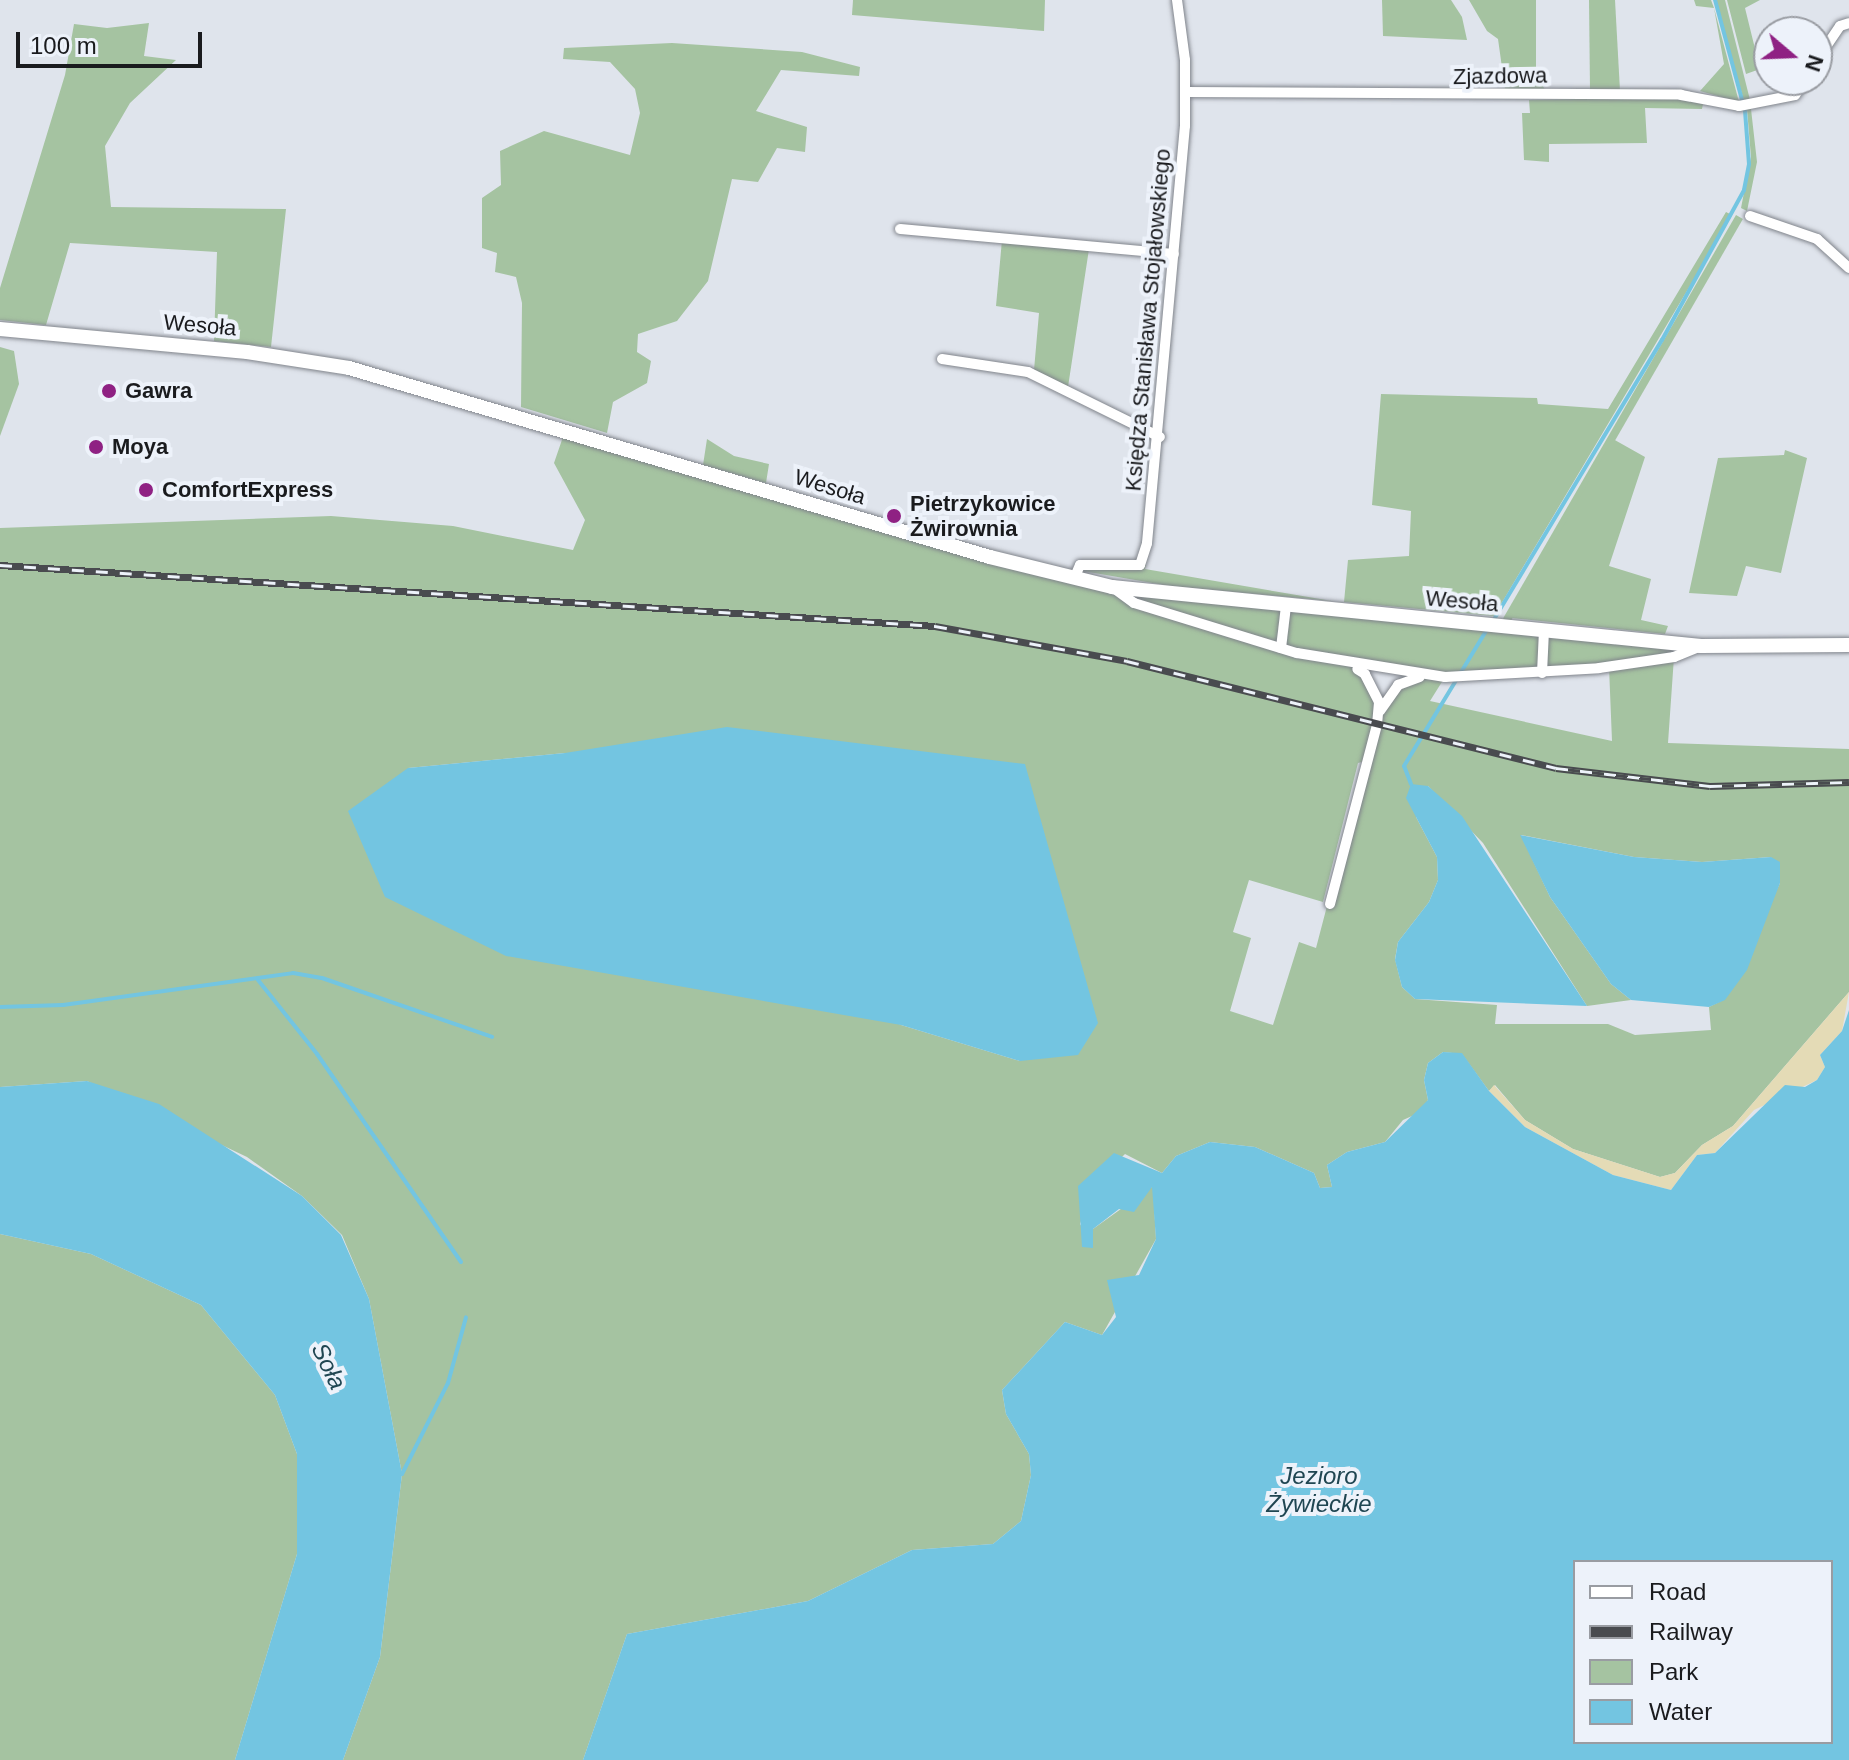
<!DOCTYPE html>
<meta charset="utf-8">
<style>
body{margin:0}
#map{position:relative;width:1849px;height:1760px;overflow:hidden;background:#dfe4ec;font-family:Arial,sans-serif}
div>[style]{position:absolute}
[style*='--x']{left:calc(var(--x)*1px);top:calc(var(--y)*1px);width:calc(var(--w)*1px);rotate:calc(var(--a)*1deg)}
.green>*{inset:0;background:#a5c3a1;transform-origin:0 0}
.sand>*{inset:0;background:#e4dbb6}
.water>*{inset:0;background:#73c5e1}
.stream>*{height:4px;margin:-2px;padding:0 2px;transform-origin:2px;border-radius:2px;background:#73c5e1}
.roads{filter:drop-shadow(0 0 2px #80848b) drop-shadow(0 0 2px #80848b)}
.street>*{height:10px;margin:-5px;padding:0 5px;transform-origin:5px;border-radius:5px;background:#fff}
.secondary>*{height:14px;margin:-7px;padding:0 7px;transform-origin:7px;border-radius:7px;background:#fff}
.rail>*{height:7px;margin-top:-3.5px;transform-origin:0;background:repeating-linear-gradient(90deg,#edf2fa 0 12px,#494b4f 0 24px);box-sizing:border-box;border-block:2px solid #494b4f}
.dots>*{width:22px;height:22px;translate:-50% -50%;box-sizing:border-box;border:4px solid #edf2fa;border-radius:50%}
span{translate:-50% -50%;white-space:nowrap;text-align:center;line-height:1.15;-webkit-text-stroke:8px #edf2fa;paint-order:stroke}
.street-label{font-size:22px;color:#1a1b1e}
.poi-label{font-size:22px;color:#1a1b1e;font-weight:700}
.left{translate:0 -50%;text-align:left}
.water-label{font-size:24px;color:#204652;font-style:italic}
.legend{position:absolute;left:1573px;top:1560px;width:260px;height:184px;box-sizing:border-box;background:#edf2fa;border:2px solid #999ca2;margin:0;padding:10px 14px;list-style:none;font-size:24px;color:#1a1b1e}
.legend li{display:flex;align-items:center;gap:16px;height:40px}
.legend b{width:40px;border:2px solid #999ca2}
.north{position:absolute;left:1753px;top:16px;width:80px;height:80px;box-sizing:border-box;background:#edf2fa;border:2px solid #999ca2;border-radius:50%;rotate:109deg;font-size:22px;font-weight:700;line-height:32px;text-align:center;color:#1a1b1e}
.north::after{content:'';display:block;margin:auto;width:28px;height:36px;background:#8f2183;clip-path:polygon(50% 0,100% 100%,50% 72%,0 100%)}
.scale{position:absolute;left:16px;top:32px;width:186px;height:36px;box-sizing:border-box;border:4px solid #1a1b1e;border-top:0;padding-left:10px;font-size:24px;line-height:28px;white-space:nowrap;color:#1a1b1e;-webkit-text-stroke:6px #edf2fa;paint-order:stroke}
</style>
<div id="map">
<div class="green">
<div style="clip-path:polygon(853px 0,1045px 0,1044px 31px,852px 15px)"></div>
<div style="clip-path:polygon(1382px 0,1451px 0,1462px 17px,1467px 40px,1383px 36px)"></div>
<div style="clip-path:polygon(1469px 0,1536px 0,1536px 76px,1546px 91px,1505px 89px,1498px 39px,1487px 31px)"></div>
<div style="clip-path:polygon(1589px 0,1615px 0,1620px 91px,1590px 90px)"></div>
<div style="clip-path:polygon(1694px 0,1711px 0,1714px 8px,1739px 102px,1700px 91px,1724px 64px,1714px 8px,1696px 6px)"></div>
<div style="clip-path:polygon(1715px 0,1725px 0,1750px 100px,1744px 101px)"></div>
<div style="clip-path:polygon(1727px 0,1760px 0,1745px 8px,1760px 69px,1746px 74px)"></div>
<div style="clip-path:polygon(149px 23px,144px 56px,176px 60px,130px 103px,105px 146px,111px 207px,286px 209px,271px 347px,214px 341px,217px 252px,70px 243px,46px 325px,0 320px,0 288px,65px 75px,74px 24px,107px 28px)"></div>
<div style="clip-path:polygon(672px 43px,802px 52px,860px 67px,859px 76px,781px 70px,756px 111px,807px 127px,805px 152px,777px 148px,758px 182px,732px 179px,708px 281px,677px 321px,638px 334px,637px 352px,651px 361px,647px 383px,613px 402px,607px 433px,521px 407px,522px 303px,516px 277px,495px 272px,497px 253px,482px 248px,482px 198px,501px 185px,500px 151px,544px 131px,630px 155px,640px 113px,635px 89px,610px 62px,563px 59px,564px 48px)"></div>
<div style="clip-path:polygon(1682px 97px,1703px 104px,1702px 109px,1645px 108px,1647px 143px,1549px 144px,1549px 162px,1524px 160px,1522px 113px,1530px 113px,1529px 100px)"></div>
<div style="clip-path:polygon(1747px 109px,1751px 109px,1757px 162px,1747px 211px,1741px 208px,1751px 157px)"></div>
<div style="clip-path:polygon(1726px 212px,1732px 215px,1494px 616px,1344px 602px,1348px 560px,1409px 556px,1411px 511px,1372px 505px,1381px 394px,1537px 398px,1538px 404px,1608px 409px)"></div>
<div style="left:1736px;top:215px;width:8px;height:466px;rotate:30deg"></div>
<div style="clip-path:polygon(1002px 240px,1089px 249px,1068px 387px,1034px 370px,1039px 313px,996px 306px)"></div>
<div style="clip-path:polygon(0 347px,14px 351px,19px 384px,0 436px)"></div>
<div style="clip-path:polygon(evenodd,564px 434px,1074px 579px,1701px 646px,1674px 657px,1668px 743px,1849px 749px,1849px 992px,1733px 1126px,1702px 1145px,1675px 1173px,1660px 1177px,1573px 1149px,1525px 1120px,1495px 1085px,1489px 1091px,1462px 1054px,1443px 1052px,1428px 1063px,1424px 1080px,1428px 1100px,1421px 1112px,1403px 1120px,1385px 1142px,1347px 1152px,1327px 1165px,1332px 1187px,1320px 1188px,1314px 1173px,1255px 1147px,1210px 1142px,1176px 1156px,1162px 1173px,1125px 1154px,1079px 1199px,1084px 1212px,1080px 1224px,1091px 1241px,1093px 1229px,1153px 1186px,1156px 1239px,1102px 1335px,1065px 1322px,1002px 1390px,1006px 1414px,1029px 1454px,1031px 1475px,1021px 1521px,993px 1544px,912px 1550px,808px 1601px,627px 1634px,583px 1760px,343px 1760px,380px 1657px,402px 1474px,369px 1299px,342px 1235px,302px 1196px,247px 1157px,87px 1081px,0 1087px,0 528px,331px 516px,453px 526px,573px 550px,585px 520px,554px 463px,564px 434px,1351px 665px,1426px 676px,1398px 685px,1377px 725px,1373px 687px,1351px 665px,564px 434px,1609px 667px,1612px 741px,1430px 701px,1445px 677px,1609px 667px,564px 434px,565px 753px,1020px 1061px,901px 1025px,408px 768px,565px 753px,564px 434px,1365px 761px,1316px 948px,1299px 942px,1273px 1025px,1230px 1011px,1251px 938px,1233px 932px,1249px 880px,1323px 902px,1358px 763px,1365px 761px,564px 434px,1428px 786px,1483px 843px,1587px 1006px,1631px 1000px,1611px 984px,1550px 897px,1521px 835px,1634px 857px,1702px 862px,1771px 857px,1780px 883px,1725px 999px,1709px 1007px,1711px 1030px,1635px 1035px,1608px 1024px,1495px 1024px,1497px 1005px,1415px 999px,1402px 987px,1395px 959px,1398px 942px,1429px 902px,1438px 880px,1437px 857px,1416px 817px,1428px 786px)"></div>
<div style="clip-path:polygon(707px 439px,734px 456px,769px 464px,766px 483px,703px 465px)"></div>
<div style="clip-path:polygon(1613px 439px,1645px 457px,1609px 566px,1651px 579px,1641px 620px,1668px 626px,1665px 634px,1511px 618px)"></div>
<div style="clip-path:polygon(1785px 450px,1807px 458px,1781px 573px,1746px 566px,1737px 596px,1689px 593px,1718px 458px,1784px 455px)"></div>
<div style="clip-path:polygon(1146px 564px,1145px 569px,1332px 601px,1170px 586px,1083px 571px,1095px 566px,1136px 570px)"></div>
<div style="clip-path:polygon(0 1234px,91px 1254px,201px 1305px,275px 1395px,297px 1454px,297px 1554px,235px 1760px,0 1760px)"></div>
</div>
<div class="sand">
<div style="clip-path:polygon(1849px 992px,1842px 1031px,1820px 1055px,1825px 1067px,1817px 1080px,1754px 1110px,1715px 1153px,1697px 1155px,1671px 1190px,1613px 1175px,1525px 1127px,1489px 1091px,1494px 1085px,1525px 1120px,1573px 1149px,1660px 1177px,1675px 1173px,1702px 1145px,1733px 1126px)"></div>
</div>
<div class="water">
<div style="clip-path:polygon(727px 727px,1025px 764px,1098px 1023px,1078px 1055px,1020px 1061px,901px 1025px,506px 956px,385px 897px,348px 811px,408px 768px,565px 753px)"></div>
<div style="clip-path:polygon(1411px 784px,1428px 786px,1462px 816px,1587px 1006px,1415px 999px,1402px 987px,1395px 960px,1398px 942px,1429px 902px,1438px 880px,1437px 857px,1406px 798px)"></div>
<div style="clip-path:polygon(1520px 835px,1634px 857px,1702px 862px,1771px 857px,1780px 862px,1780px 883px,1747px 970px,1725px 1000px,1709px 1007px,1631px 1000px,1611px 984px,1550px 897px)"></div>
<div style="clip-path:polygon(evenodd,1849px 1010px,1849px 1760px,583px 1760px,627px 1634px,808px 1601px,912px 1550px,993px 1544px,1021px 1521px,1031px 1475px,1029px 1454px,1006px 1414px,1002px 1390px,1065px 1322px,1102px 1335px,1116px 1317px,1107px 1280px,1139px 1275px,1156px 1239px,1152px 1187px,1134px 1212px,1119px 1209px,1093px 1229px,1093px 1248px,1082px 1247px,1078px 1186px,1114px 1153px,1162px 1173px,1176px 1156px,1210px 1142px,1255px 1147px,1314px 1173px,1320px 1188px,1332px 1187px,1327px 1165px,1347px 1152px,1385px 1142px,1428px 1100px,1424px 1080px,1428px 1063px,1443px 1052px,1462px 1053px,1489px 1091px,1525px 1127px,1613px 1175px,1671px 1190px,1697px 1155px,1715px 1153px,1785px 1085px,1805px 1087px,1817px 1080px,1825px 1067px,1820px 1055px,1842px 1031px,1849px 1010px,1831px 1562px,1831px 1742px,1575px 1742px,1575px 1562px,1831px 1562px)"></div>
<div style="clip-path:polygon(87px 1081px,159px 1104px,302px 1196px,341px 1235px,369px 1299px,402px 1474px,380px 1657px,343px 1760px,235px 1760px,297px 1554px,297px 1454px,275px 1395px,201px 1305px,91px 1254px,0 1234px,0 1087px)"></div>
</div>
<div class="stream">
<div style="--x:1493;--y:621;--w:328;--a:-59"></div>
<div style="--x:1662;--y:340;--w:171;--a:-61.3"></div>
<div style="--x:1744;--y:190;--w:26;--a:-79"></div>
<div style="--x:1749;--y:164;--w:53;--a:-94.3"></div>
<div style="--x:1745;--y:111;--w:115;--a:-105.1"></div>
<div style="--x:1411;--y:784;--w:19;--a:-111"></div>
<div style="--x:1404;--y:766;--w:162;--a:-58.7"></div>
<div style="--x:258;--y:980;--w:95;--a:51.4"></div>
<div style="--x:317;--y:1054;--w:253;--a:55.3"></div>
<div style="--x:0;--y:1007;--w:63;--a:-1.8"></div>
<div style="--x:63;--y:1005;--w:232;--a:-7.9"></div>
<div style="--x:293;--y:973;--w:29;--a:10"></div>
<div style="--x:322;--y:978;--w:180;--a:19.1"></div>
<div style="--x:402;--y:1474;--w:102;--a:-63.2"></div>
<div style="--x:448;--y:1383;--w:68;--a:-74.7"></div>
</div>
<div class="roads">
<div class="street">
<div style="--x:1817;--y:60;--w:41;--a:-55.9"></div>
<div style="--x:1840;--y:26;--w:9;--a:-18"></div>
<div style="--x:1185;--y:92;--w:496;--a:0.3"></div>
<div style="--x:1681;--y:95;--w:59;--a:10.7"></div>
<div style="--x:1739;--y:106;--w:57;--a:-11.1"></div>
<div style="--x:1795;--y:95;--w:19;--a:-54"></div>
<div style="--x:1750;--y:216;--w:71;--a:18.9"></div>
<div style="--x:1817;--y:239;--w:43;--a:42.2"></div>
<div style="--x:900;--y:229;--w:275;--a:5.2"></div>
<div style="--x:942;--y:359;--w:87;--a:8.6"></div>
<div style="--x:1028;--y:372;--w:147;--a:26.2"></div>
<div style="--x:1074;--y:579;--w:15;--a:-67"></div>
<div style="--x:1080;--y:565;--w:60;--a:0"></div>
<div style="--x:1140;--y:565;--w:23;--a:-72"></div>
<div style="--x:1147;--y:543;--w:419;--a:-84.8"></div>
<div style="--x:1185;--y:126;--w:66;--a:-90"></div>
<div style="--x:1185;--y:60;--w:61;--a:-97.6"></div>
<div style="--x:1112;--y:587;--w:27;--a:36"></div>
<div style="--x:1134;--y:603;--w:170;--a:17.1"></div>
<div style="--x:1297;--y:653;--w:150;--a:9.2"></div>
<div style="--x:1445;--y:677;--w:154;--a:-3.3"></div>
<div style="--x:1599;--y:668;--w:76;--a:-8.3"></div>
<div style="--x:1674;--y:657;--w:29;--a:-22"></div>
<div style="--x:1281;--y:648;--w:42;--a:-83.2"></div>
<div style="--x:1542;--y:673;--w:42;--a:-87.3"></div>
<div style="--x:1380;--y:711;--w:32;--a:-55"></div>
<div style="--x:1398;--y:685;--w:23;--a:-20"></div>
<div style="--x:1330;--y:904;--w:185;--a:-75.3"></div>
<div style="--x:1377;--y:725;--w:23;--a:-85"></div>
<div style="--x:1379;--y:702;--w:31;--a:-117"></div>
<div style="--x:1365;--y:674;--w:9;--a:-148"></div>
</div>
<div class="secondary">
<div style="--x:0;--y:329;--w:248;--a:5.3"></div>
<div style="--x:247;--y:352;--w:103;--a:8.9"></div>
<div style="--x:349;--y:368;--w:668;--a:16.43"></div>
<div style="--x:990;--y:557;--w:126;--a:13.8"></div>
<div style="--x:1112;--y:587;--w:592;--a:5.72"></div>
<div style="--x:1701;--y:646;--w:148;--a:-0.4"></div>
</div>
</div>
<div class="rail">
<div style="--x:0;--y:565;--w:937;--a:3.73"></div>
<div style="--x:935;--y:626;--w:195;--a:10.3"></div>
<div style="--x:1127;--y:661;--w:442;--a:14"></div>
<div style="--x:1556;--y:768;--w:155;--a:6.7"></div>
<div style="--x:1710;--y:786;--w:139;--a:-1.6"></div>
</div>
<div class="dots">
<div style="left:109px;top:391px;background:#8f2183"></div>
<div style="left:96px;top:447px;background:#8f2183"></div>
<div style="left:146px;top:490px;background:#8f2183"></div>
<div style="left:894px;top:516px;background:#8f2183"></div>
</div>
<div class="street-label">
<span style="left:1500px;top:76px;rotate:-1deg">Zjazdowa</span>
<span style="left:1148px;top:320px;rotate:-85deg">Księdza Stanisława Stojałowskiego</span>
<span style="left:200px;top:325px;rotate:5deg">Wesoła</span>
<span style="left:830px;top:487px;rotate:17deg">Wesoła</span>
<span style="left:1462px;top:601px;rotate:5deg">Wesoła</span>
</div>
<div class="poi-label">
<span class="left" style="left:125px;top:391px">Gawra</span>
<span class="left" style="left:112px;top:447px">Moya</span>
<span class="left" style="left:162px;top:490px">ComfortExpress</span>
<span class="left" style="left:910px;top:516px">Pietrzykowice<br>Żwirownia</span>
</div>
<div class="water-label">
<span style="left:329px;top:1366px;rotate:64deg">Soła</span>
<span style="left:1319px;top:1490px">Jezioro<br>Żywieckie</span>
</div>
<ul class="legend">
<li><b style="height:10px;background:#fff"></b>Road</li>
<li><b style="height:10px;background:#494b4f"></b>Railway</li>
<li><b style="height:22px;background:#a5c3a1"></b>Park</li>
<li><b style="height:22px;background:#73c5e1"></b>Water</li>
</ul>
<div class="north">N</div>
<div class="scale">100 m</div>
</div>
